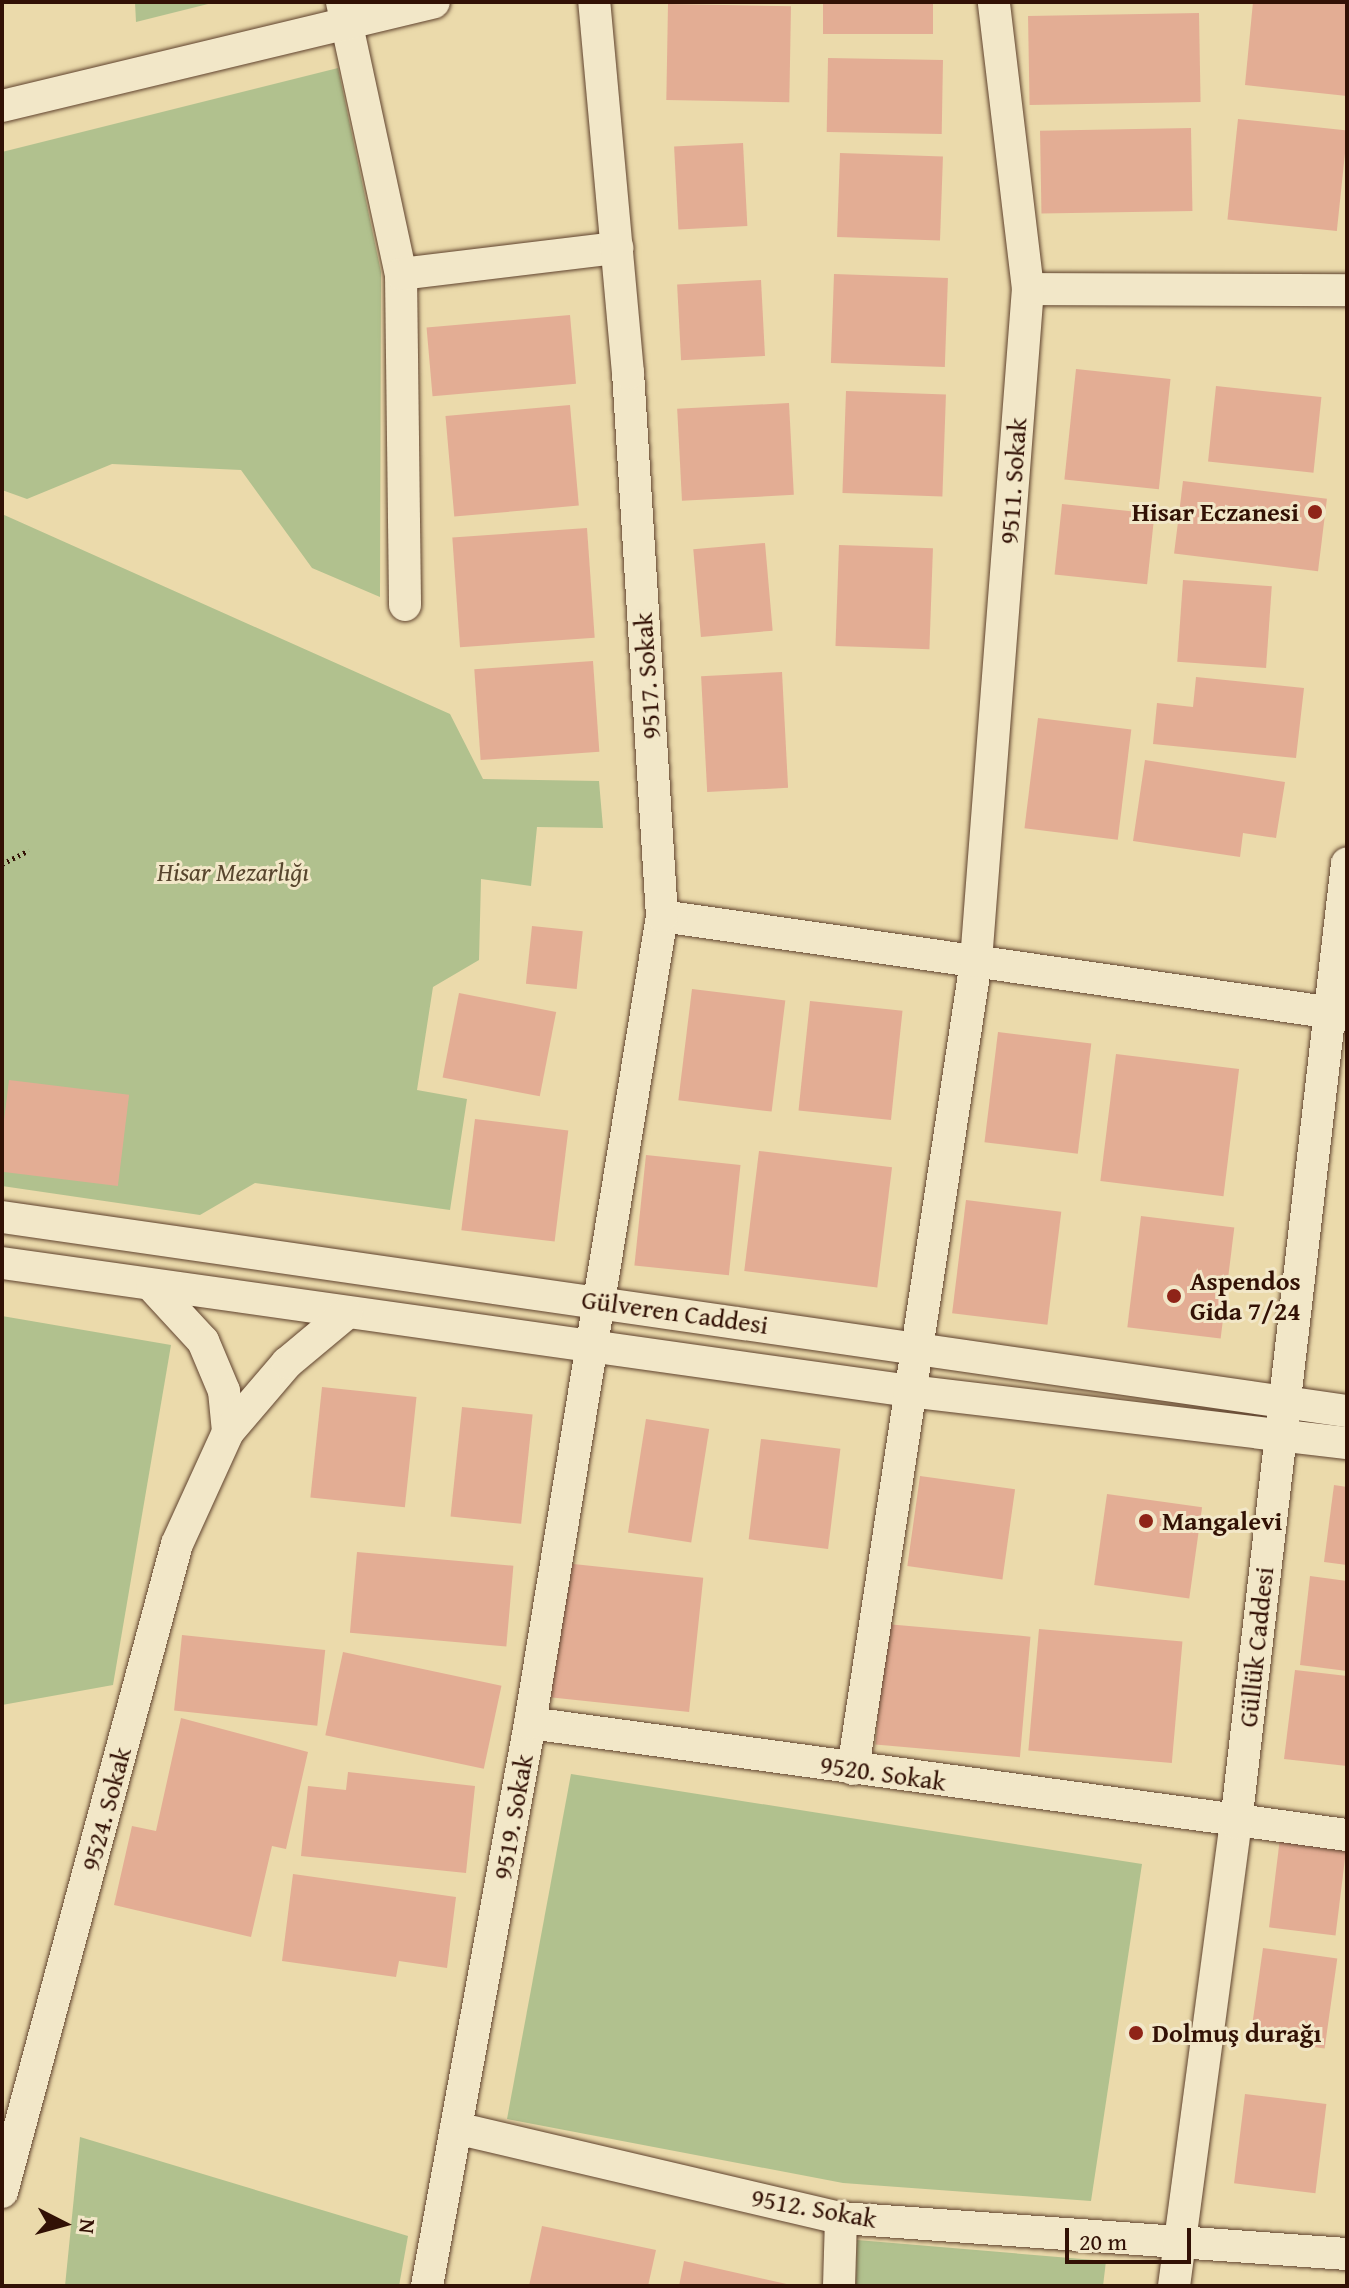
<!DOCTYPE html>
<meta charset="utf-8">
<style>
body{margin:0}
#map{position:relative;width:1349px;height:2288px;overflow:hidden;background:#ebdaab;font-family:"Gentium Book Plus",serif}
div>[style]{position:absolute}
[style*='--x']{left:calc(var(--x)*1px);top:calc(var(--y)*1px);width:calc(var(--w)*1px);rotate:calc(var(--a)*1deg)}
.green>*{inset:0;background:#b1c18e}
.building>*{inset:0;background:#e3ad94;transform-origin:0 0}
.path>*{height:5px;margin-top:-2.5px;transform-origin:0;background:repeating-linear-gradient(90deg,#321105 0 2px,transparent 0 6px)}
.roads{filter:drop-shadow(0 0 2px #60432e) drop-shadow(0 0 2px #60432e)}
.minor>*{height:32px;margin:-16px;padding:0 16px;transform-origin:16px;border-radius:16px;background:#f2e7c8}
.dots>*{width:22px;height:22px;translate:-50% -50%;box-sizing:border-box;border:4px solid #f2e7c8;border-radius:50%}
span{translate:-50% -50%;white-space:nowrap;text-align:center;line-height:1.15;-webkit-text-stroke:6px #f2e7c8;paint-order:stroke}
.street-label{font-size:26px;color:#321105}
.poi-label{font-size:26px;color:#321105;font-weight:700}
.right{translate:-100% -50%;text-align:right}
.left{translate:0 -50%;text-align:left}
.park-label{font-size:26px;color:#58462e;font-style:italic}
.frame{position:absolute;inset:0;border:4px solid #321105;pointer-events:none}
.north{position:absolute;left:24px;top:2184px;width:80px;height:80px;-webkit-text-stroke:6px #f2e7c8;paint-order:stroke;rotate:96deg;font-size:22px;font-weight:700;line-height:32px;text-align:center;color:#321105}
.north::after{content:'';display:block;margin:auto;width:28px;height:36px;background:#321105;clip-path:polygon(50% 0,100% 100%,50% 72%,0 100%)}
.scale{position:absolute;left:1065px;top:2228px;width:126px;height:36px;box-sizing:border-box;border:4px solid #321105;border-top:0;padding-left:10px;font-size:24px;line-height:28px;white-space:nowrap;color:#321105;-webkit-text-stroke:6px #f2e7c8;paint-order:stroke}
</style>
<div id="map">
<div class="green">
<div style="clip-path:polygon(135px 2px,216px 2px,136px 22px)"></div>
<div style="clip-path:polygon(338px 68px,381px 272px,380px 597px,312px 568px,241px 470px,112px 464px,27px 499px,2px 490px,2px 152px)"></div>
<div style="clip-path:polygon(2px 514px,450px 714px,483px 779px,599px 781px,603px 828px,537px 827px,531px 886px,481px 879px,479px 960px,433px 987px,417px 1090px,467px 1099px,450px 1210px,255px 1183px,200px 1215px,2px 1186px)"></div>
<div style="clip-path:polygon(2px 1316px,171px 1345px,113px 1685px,2px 1705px)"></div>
<div style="clip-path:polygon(571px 1774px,1142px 1864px,1091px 2201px,843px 2183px,507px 2119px)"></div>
<div style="clip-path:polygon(80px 2137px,408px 2236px,399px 2286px,65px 2286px)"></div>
<div style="clip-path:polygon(857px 2240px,1106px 2261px,1103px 2286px,856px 2286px)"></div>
</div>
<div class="building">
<div style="left:823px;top:2px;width:110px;height:32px"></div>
<div style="clip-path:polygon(1253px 2px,1347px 2px,1347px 96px,1245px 85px)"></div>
<div style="left:668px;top:4px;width:123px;height:96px;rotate:1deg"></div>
<div style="left:1199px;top:13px;width:89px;height:171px;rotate:89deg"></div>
<div style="left:828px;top:58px;width:115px;height:74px;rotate:1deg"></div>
<div style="left:1238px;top:119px;width:110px;height:101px;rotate:6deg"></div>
<div style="left:1191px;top:128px;width:83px;height:151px;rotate:89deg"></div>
<div style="left:743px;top:143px;width:83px;height:69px;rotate:87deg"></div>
<div style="left:840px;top:153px;width:103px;height:84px;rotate:2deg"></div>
<div style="left:834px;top:274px;width:114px;height:89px;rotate:2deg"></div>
<div style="left:761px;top:280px;width:76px;height:84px;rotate:87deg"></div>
<div style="left:570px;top:315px;width:69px;height:144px;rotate:85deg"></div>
<div style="left:1076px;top:369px;width:95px;height:111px;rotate:6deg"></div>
<div style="left:1216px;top:386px;width:106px;height:76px;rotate:6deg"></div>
<div style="left:846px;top:391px;width:100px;height:102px;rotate:2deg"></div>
<div style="left:789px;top:403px;width:92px;height:112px;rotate:87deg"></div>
<div style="left:570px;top:405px;width:101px;height:125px;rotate:85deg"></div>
<div style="left:1183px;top:481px;width:145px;height:73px;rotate:7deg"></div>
<div style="left:1062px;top:504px;width:93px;height:71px;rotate:6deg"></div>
<div style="left:587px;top:528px;width:110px;height:135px;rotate:86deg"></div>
<div style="left:765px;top:543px;width:88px;height:72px;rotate:85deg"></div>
<div style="left:839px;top:545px;width:94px;height:101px;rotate:2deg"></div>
<div style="left:1183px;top:580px;width:89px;height:82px;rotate:4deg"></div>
<div style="left:593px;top:661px;width:91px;height:119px;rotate:86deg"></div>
<div style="left:782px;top:672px;width:116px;height:81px;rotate:87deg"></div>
<div style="clip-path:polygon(1196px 677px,1304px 688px,1296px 758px,1153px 744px,1157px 703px,1193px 707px)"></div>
<div style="left:1038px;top:718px;width:94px;height:111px;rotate:7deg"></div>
<div style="clip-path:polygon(1145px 760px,1285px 782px,1276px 838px,1243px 833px,1240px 857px,1133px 841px)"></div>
<div style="left:532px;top:926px;width:51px;height:58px;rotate:6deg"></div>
<div style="left:692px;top:989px;width:94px;height:112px;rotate:7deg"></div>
<div style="left:459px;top:993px;width:99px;height:86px;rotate:11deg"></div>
<div style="left:810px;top:1001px;width:93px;height:110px;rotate:6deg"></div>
<div style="left:998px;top:1032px;width:94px;height:111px;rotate:7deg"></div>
<div style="left:1116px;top:1054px;width:124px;height:128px;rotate:7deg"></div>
<div style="left:9px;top:1080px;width:121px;height:92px;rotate:7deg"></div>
<div style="left:475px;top:1119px;width:94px;height:112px;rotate:7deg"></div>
<div style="left:759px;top:1151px;width:134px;height:121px;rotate:7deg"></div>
<div style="left:646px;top:1155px;width:95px;height:111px;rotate:6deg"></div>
<div style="left:966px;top:1200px;width:96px;height:114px;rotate:7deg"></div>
<div style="left:1141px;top:1216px;width:94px;height:112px;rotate:7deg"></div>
<div style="left:322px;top:1387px;width:95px;height:111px;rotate:6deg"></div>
<div style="left:462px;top:1407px;width:71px;height:110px;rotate:6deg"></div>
<div style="left:646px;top:1419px;width:64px;height:115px;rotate:9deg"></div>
<div style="left:761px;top:1439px;width:80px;height:101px;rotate:7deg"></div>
<div style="left:920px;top:1476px;width:96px;height:91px;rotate:8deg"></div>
<div style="clip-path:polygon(1334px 1485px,1347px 1487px,1347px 1565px,1324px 1562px)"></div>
<div style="left:1107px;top:1494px;width:96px;height:92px;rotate:8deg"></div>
<div style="left:357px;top:1552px;width:157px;height:81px;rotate:5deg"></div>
<div style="left:564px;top:1563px;width:140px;height:135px;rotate:6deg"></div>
<div style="clip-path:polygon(1310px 1576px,1347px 1581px,1347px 1671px,1300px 1665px)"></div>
<div style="left:886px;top:1624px;width:145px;height:121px;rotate:5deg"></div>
<div style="left:1039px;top:1629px;width:144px;height:122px;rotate:5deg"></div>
<div style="left:182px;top:1635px;width:144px;height:76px;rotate:6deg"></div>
<div style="left:343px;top:1652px;width:162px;height:85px;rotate:12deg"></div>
<div style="clip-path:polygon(1295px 1670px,1347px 1676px,1347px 1766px,1284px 1759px)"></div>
<div style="clip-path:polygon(181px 1718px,308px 1752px,286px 1849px,272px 1846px,251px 1937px,114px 1905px,132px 1826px,156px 1831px)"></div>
<div style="clip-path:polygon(348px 1772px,475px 1786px,466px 1873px,301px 1856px,308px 1786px,346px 1790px)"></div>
<div style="left:1280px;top:1838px;width:67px;height:90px;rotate:7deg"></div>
<div style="clip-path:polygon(293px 1874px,456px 1897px,447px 1968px,399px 1961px,396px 1977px,282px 1961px)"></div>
<div style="left:1263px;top:1948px;width:75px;height:91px;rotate:8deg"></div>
<div style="left:1245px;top:2094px;width:82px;height:90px;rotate:7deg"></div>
<div style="clip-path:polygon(542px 2226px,656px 2250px,648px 2286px,529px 2286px)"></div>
<div style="clip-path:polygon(684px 2261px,791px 2285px,790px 2286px,679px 2286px)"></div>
</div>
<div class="path">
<div style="--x:2;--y:864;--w:30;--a:-27"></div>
</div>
<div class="roads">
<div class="minor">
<div style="--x:342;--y:2;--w:278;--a:77.8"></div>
<div style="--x:401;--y:274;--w:331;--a:89.3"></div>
<div style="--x:2;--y:106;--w:444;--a:-13.5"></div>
<div style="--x:401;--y:274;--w:218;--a:-6.9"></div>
<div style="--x:1028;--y:289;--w:319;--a:0.2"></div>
<div style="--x:662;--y:916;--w:692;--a:8.22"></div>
<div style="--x:2;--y:1217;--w:1359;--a:8.21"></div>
<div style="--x:2;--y:1263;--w:916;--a:8.03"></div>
<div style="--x:909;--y:1391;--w:441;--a:6.8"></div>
<div style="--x:152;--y:1286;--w:75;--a:47.2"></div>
<div style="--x:203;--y:1341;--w:54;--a:67.2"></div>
<div style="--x:224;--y:1391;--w:41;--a:84.4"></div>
<div style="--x:530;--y:1723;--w:825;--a:7.81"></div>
<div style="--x:853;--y:1769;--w:817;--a:-81.34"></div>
<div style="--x:976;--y:961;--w:674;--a:-85.58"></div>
<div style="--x:1028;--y:289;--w:289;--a:-96.8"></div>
<div style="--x:456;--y:2128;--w:395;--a:13.2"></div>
<div style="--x:841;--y:2218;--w:507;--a:4.07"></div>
<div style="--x:2;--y:2192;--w:671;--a:-74.89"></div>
<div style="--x:177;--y:1544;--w:123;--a:-65.5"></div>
<div style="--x:228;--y:1432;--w:91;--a:-49.5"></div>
<div style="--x:287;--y:1363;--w:78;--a:-39.8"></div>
<div style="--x:427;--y:2286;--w:572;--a:-79.63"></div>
<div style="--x:530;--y:1723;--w:818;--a:-80.71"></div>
<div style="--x:662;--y:916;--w:544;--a:-93.58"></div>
<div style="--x:628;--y:373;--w:373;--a:-95.2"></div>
<div style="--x:839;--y:2286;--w:68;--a:-88.3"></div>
<div style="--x:1174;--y:2286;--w:467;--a:-82.4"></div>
<div style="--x:1236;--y:1823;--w:966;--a:-83.4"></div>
</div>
</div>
<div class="dots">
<div style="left:1315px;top:512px;background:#8f2418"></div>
<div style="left:1174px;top:1296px;background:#8f2418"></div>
<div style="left:1146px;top:1521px;background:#8f2418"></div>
<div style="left:1136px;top:2033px;background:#8f2418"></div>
</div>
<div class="street-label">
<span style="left:1013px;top:481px;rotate:-86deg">9511. Sokak</span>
<span style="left:647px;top:676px;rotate:-94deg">9517. Sokak</span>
<span style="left:675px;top:1312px;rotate:8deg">Gülveren Caddesi</span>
<span style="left:1256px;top:1647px;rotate:-84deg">Güllük Caddesi</span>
<span style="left:883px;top:1773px;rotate:8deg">9520. Sokak</span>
<span style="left:106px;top:1809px;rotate:-75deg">9524. Sokak</span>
<span style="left:513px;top:1817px;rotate:-80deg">9519. Sokak</span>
<span style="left:814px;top:2208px;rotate:10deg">9512. Sokak</span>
</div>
<div class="poi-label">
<span class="right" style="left:1299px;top:512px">Hisar Eczanesi</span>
<span class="left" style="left:1190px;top:1296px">Aspendos<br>Gida 7/24</span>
<span class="left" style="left:1162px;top:1521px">Mangalevi</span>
<span class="left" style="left:1152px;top:2033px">Dolmuş durağı</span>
</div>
<div class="park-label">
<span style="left:233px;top:872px">Hisar Mezarlığı</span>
</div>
<div class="frame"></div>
<div class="north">N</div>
<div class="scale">20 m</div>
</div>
